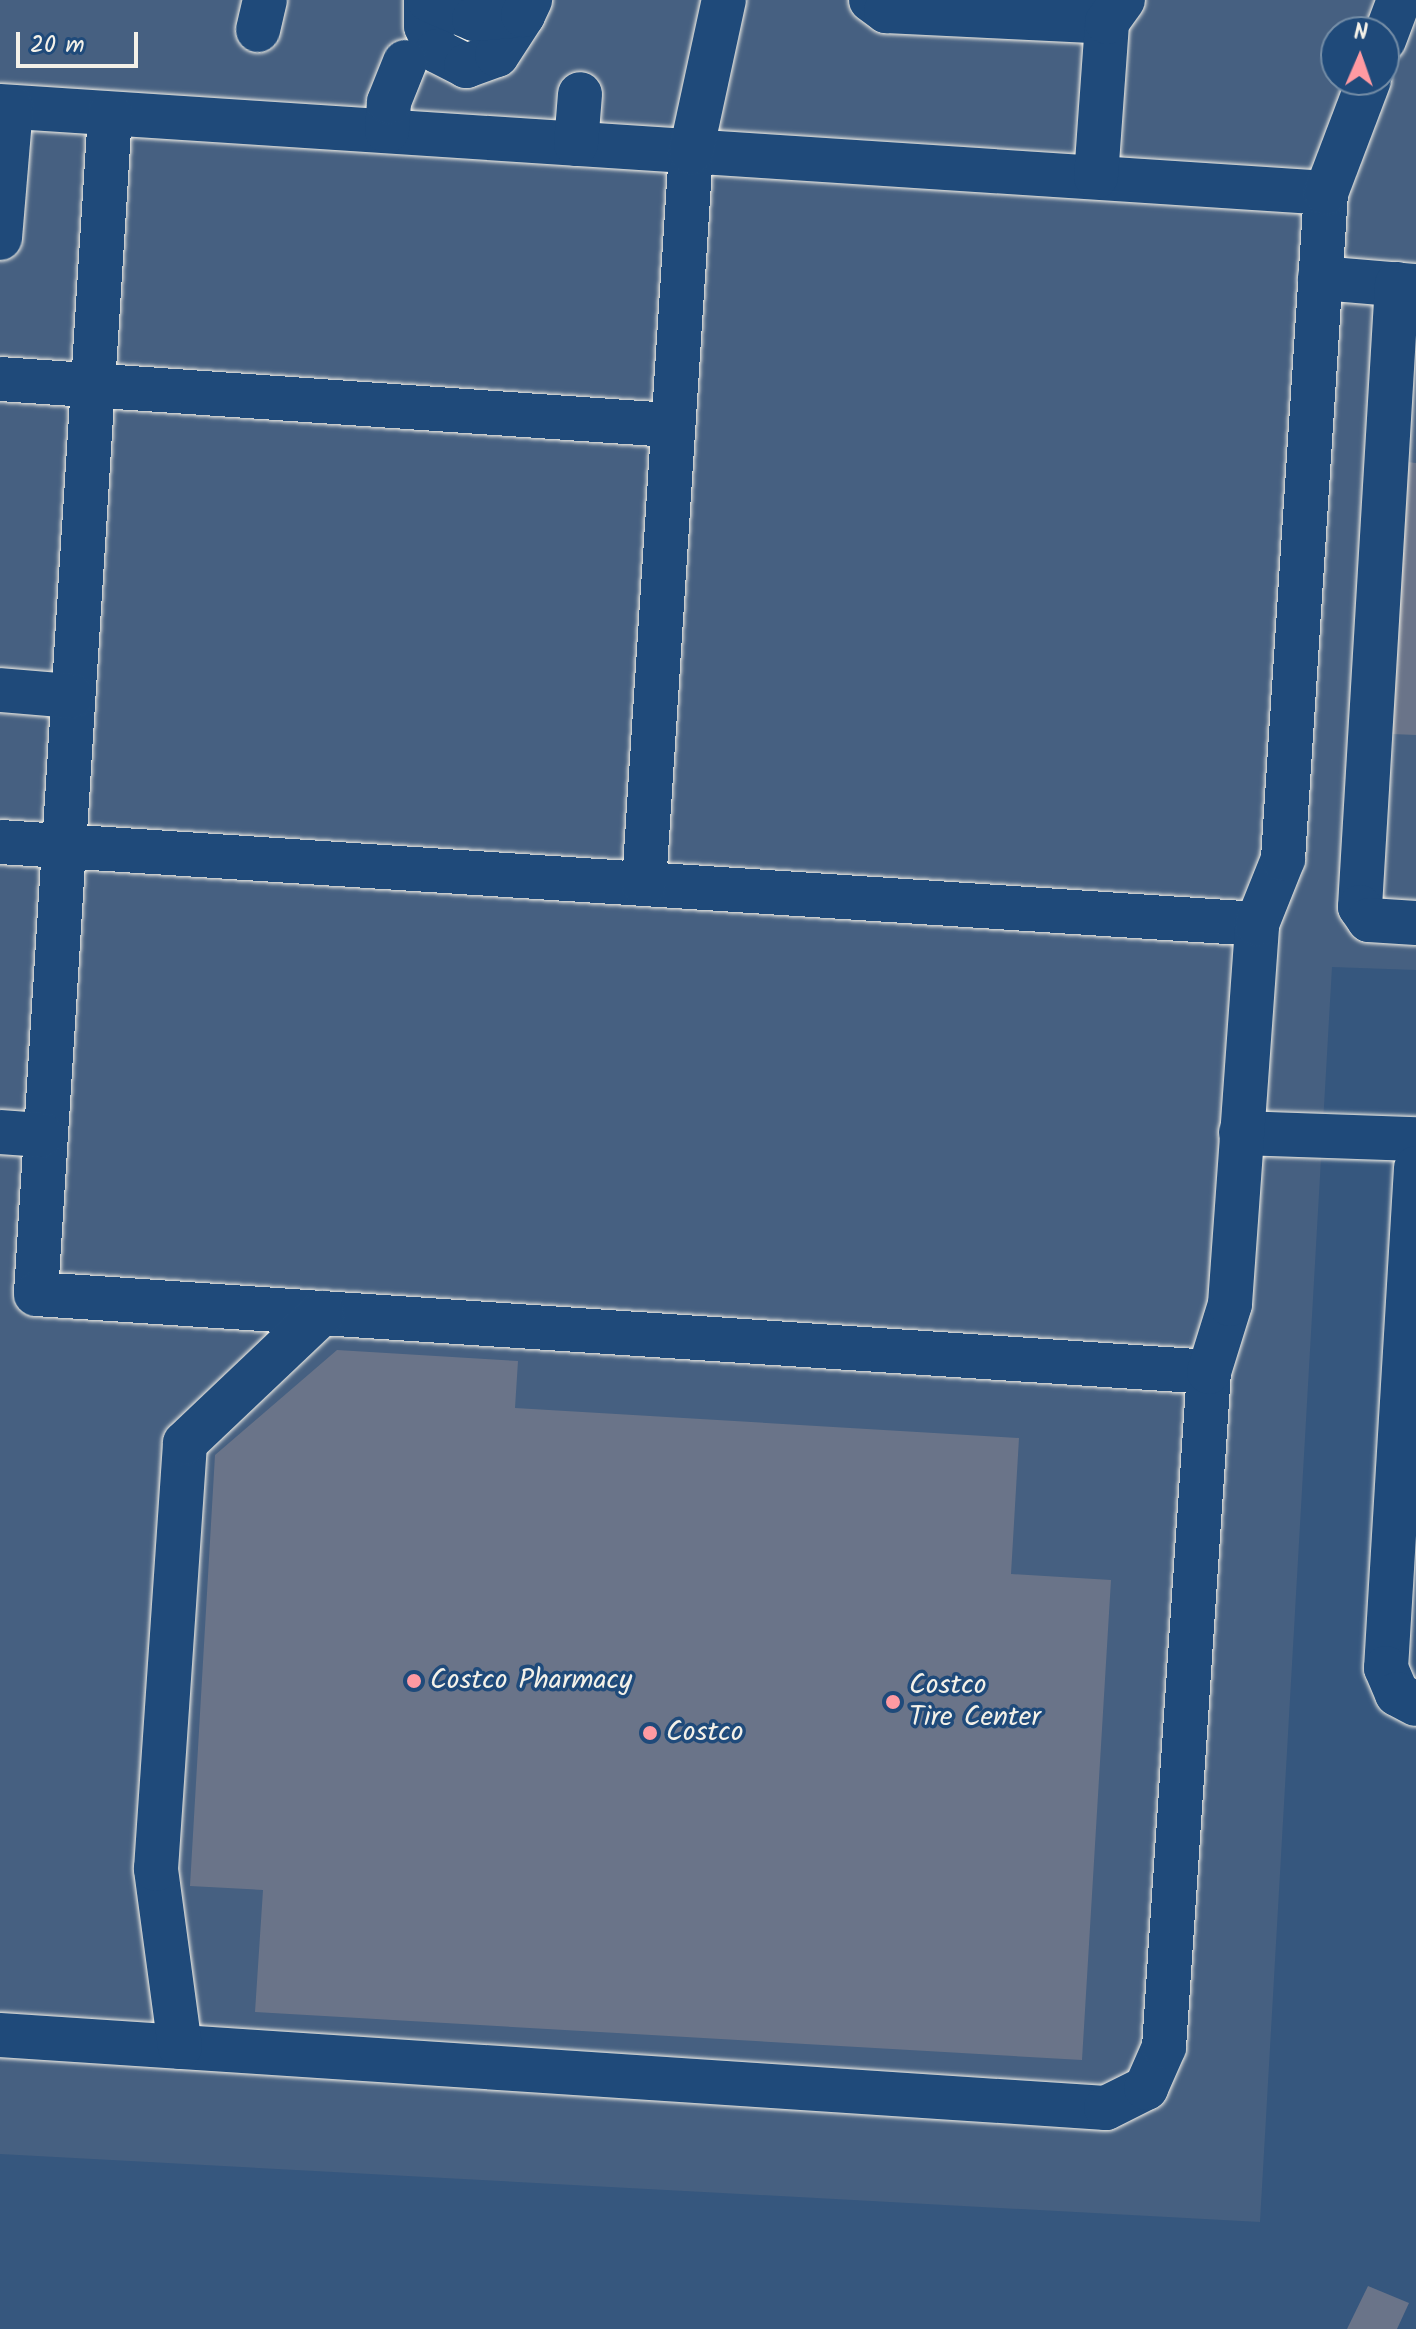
<!DOCTYPE html>
<style>
body{margin:0}
#map{position:relative;width:1416px;height:2329px;overflow:hidden;background:#36577e;font-family:Kalam,sans-serif}
div>[style]{position:absolute}
[style*='--x']{left:calc(var(--x)*1px);top:calc(var(--y)*1px);width:calc(var(--w)*1px);rotate:calc(var(--a)*1deg)}
.built>*{inset:0;background:#466081}
.building>*{inset:0;background:#6a7489}
.roads{filter:drop-shadow(0 0 2px #f4f1e8) drop-shadow(0 0 2px #f4f1e8)}
.minor>*{height:44px;margin:-22px;padding:0 22px;transform-origin:22px;border-radius:22px;background:#1f4a7a}
.dots>*{width:22px;height:22px;translate:-50% -50%;box-sizing:border-box;border:4px solid #1f4a7a;border-radius:50%}
span{translate:-50% -50%;white-space:nowrap;text-align:center;line-height:1.15;-webkit-text-stroke:7px #1f4a7a;paint-order:stroke}
.poi-label{font-size:28px;color:#f4f1e8}
.left{translate:0 -50%;text-align:left}
.north{position:absolute;left:1320px;top:16px;width:80px;height:80px;box-sizing:border-box;background:#1f4a7a;border:2px solid #748da6;border-radius:50%;rotate:2deg;font-size:22px;font-weight:700;line-height:32px;text-align:center;color:#f4f1e8}
.north::after{content:'';display:block;margin:auto;width:28px;height:36px;background:#ff9aa2;clip-path:polygon(50% 0,100% 100%,50% 72%,0 100%)}
.scale{position:absolute;left:16px;top:32px;width:122px;height:36px;box-sizing:border-box;border:4px solid #f4f1e8;border-top:0;padding-left:10px;font-size:24px;line-height:28px;white-space:nowrap;color:#f4f1e8;-webkit-text-stroke:6px #1f4a7a;paint-order:stroke}
</style>
<div id="map">
<div class="built">
<div style="clip-path:polygon(evenodd,0 0,1416px 0,1416px 970px,1332px 967px,1260px 2222px,0 2154px,0 0,1336px 32px,1384px 32px,1384px 80px,1336px 80px,1336px 32px)"></div>
</div>
<div class="building">
<div style="clip-path:polygon(1407px 462px,1416px 463px,1416px 735px,1392px 734px)"></div>
<div style="clip-path:polygon(337px 1350px,518px 1361px,515px 1408px,1019px 1438px,1011px 1574px,1111px 1580px,1082px 2060px,255px 2012px,263px 1890px,190px 1886px,215px 1455px)"></div>
<div style="clip-path:polygon(1368px 2286px,1409px 2303px,1397px 2329px,1347px 2329px)"></div>
</div>
<div class="roads">
<div class="minor">
<div style="--x:426;--y:0;--w:26;--a:90"></div>
<div style="--x:426;--y:26;--w:27;--a:66"></div>
<div style="--x:437;--y:51;--w:33;--a:27"></div>
<div style="--x:466;--y:66;--w:33;--a:-20"></div>
<div style="--x:497;--y:55;--w:48;--a:-57"></div>
<div style="--x:429;--y:0;--w:49;--a:22.9"></div>
<div style="--x:474;--y:19;--w:49;--a:-4.7"></div>
<div style="--x:523;--y:15;--w:17;--a:-65"></div>
<div style="--x:871;--y:0;--w:19;--a:36"></div>
<div style="--x:886;--y:11;--w:221;--a:2.8"></div>
<div style="--x:258;--y:30;--w:31;--a:-77"></div>
<div style="--x:1384;--y:40;--w:43;--a:-69.4"></div>
<div style="--x:0;--y:106;--w:1329;--a:3.75"></div>
<div style="--x:110;--y:114;--w:1182;--a:93.59"></div>
<div style="--x:36;--y:1294;--w:1176;--a:3.8"></div>
<div style="--x:387;--y:131;--w:29;--a:-86"></div>
<div style="--x:389;--y:102;--w:43;--a:-68.2"></div>
<div style="--x:576;--y:144;--w:50;--a:-85.4"></div>
<div style="--x:1096;--y:177;--w:155;--a:-85.9"></div>
<div style="--x:1107;--y:22;--w:27;--a:-54"></div>
<div style="--x:0;--y:238;--w:131;--a:-85.2"></div>
<div style="--x:1320;--y:278;--w:96;--a:4.8"></div>
<div style="--x:1397;--y:284;--w:624;--a:93.4"></div>
<div style="--x:1360;--y:907;--w:16;--a:55"></div>
<div style="--x:1369;--y:920;--w:47;--a:3.7"></div>
<div style="--x:0;--y:379;--w:672;--a:3.93"></div>
<div style="--x:0;--y:690;--w:72;--a:4.8"></div>
<div style="--x:0;--y:842;--w:1260;--a:3.73"></div>
<div style="--x:644;--y:884;--w:734;--a:-86.33"></div>
<div style="--x:691;--y:152;--w:156;--a:-77.8"></div>
<div style="--x:0;--y:1132;--w:42;--a:4.1"></div>
<div style="--x:1241;--y:1133;--w:175;--a:2"></div>
<div style="--x:1416;--y:1168;--w:501;--a:93.43"></div>
<div style="--x:1386;--y:1668;--w:28;--a:67"></div>
<div style="--x:1397;--y:1694;--w:21;--a:28"></div>
<div style="--x:0;--y:2035;--w:1108;--a:3.78"></div>
<div style="--x:1106;--y:2108;--w:45;--a:-26.6"></div>
<div style="--x:1146;--y:2088;--w:45;--a:-66.3"></div>
<div style="--x:1164;--y:2047;--w:676;--a:-86.19"></div>
<div style="--x:1209;--y:1372;--w:71;--a:-72.8"></div>
<div style="--x:1230;--y:1304;--w:381;--a:-85.9"></div>
<div style="--x:1257;--y:924;--w:70;--a:-68.2"></div>
<div style="--x:1283;--y:859;--w:667;--a:-86.31"></div>
<div style="--x:1326;--y:193;--w:121;--a:-69.2"></div>
<div style="--x:180;--y:2047;--w:180;--a:-97.7"></div>
<div style="--x:156;--y:1869;--w:427;--a:-86.1"></div>
<div style="--x:185;--y:1443;--w:189;--a:-43.5"></div>
</div>
</div>
<div class="dots">
<div style="left:414px;top:1681px;background:#ff9aa2"></div>
<div style="left:893px;top:1702px;background:#ff9aa2"></div>
<div style="left:650px;top:1733px;background:#ff9aa2"></div>
</div>
<div class="poi-label">
<span class="left" style="left:430px;top:1681px">Costco Pharmacy</span>
<span class="left" style="left:909px;top:1702px">Costco<br>Tire Center</span>
<span class="left" style="left:666px;top:1733px">Costco</span>
</div>
<div class="north">N</div>
<div class="scale">20 m</div>
</div>
